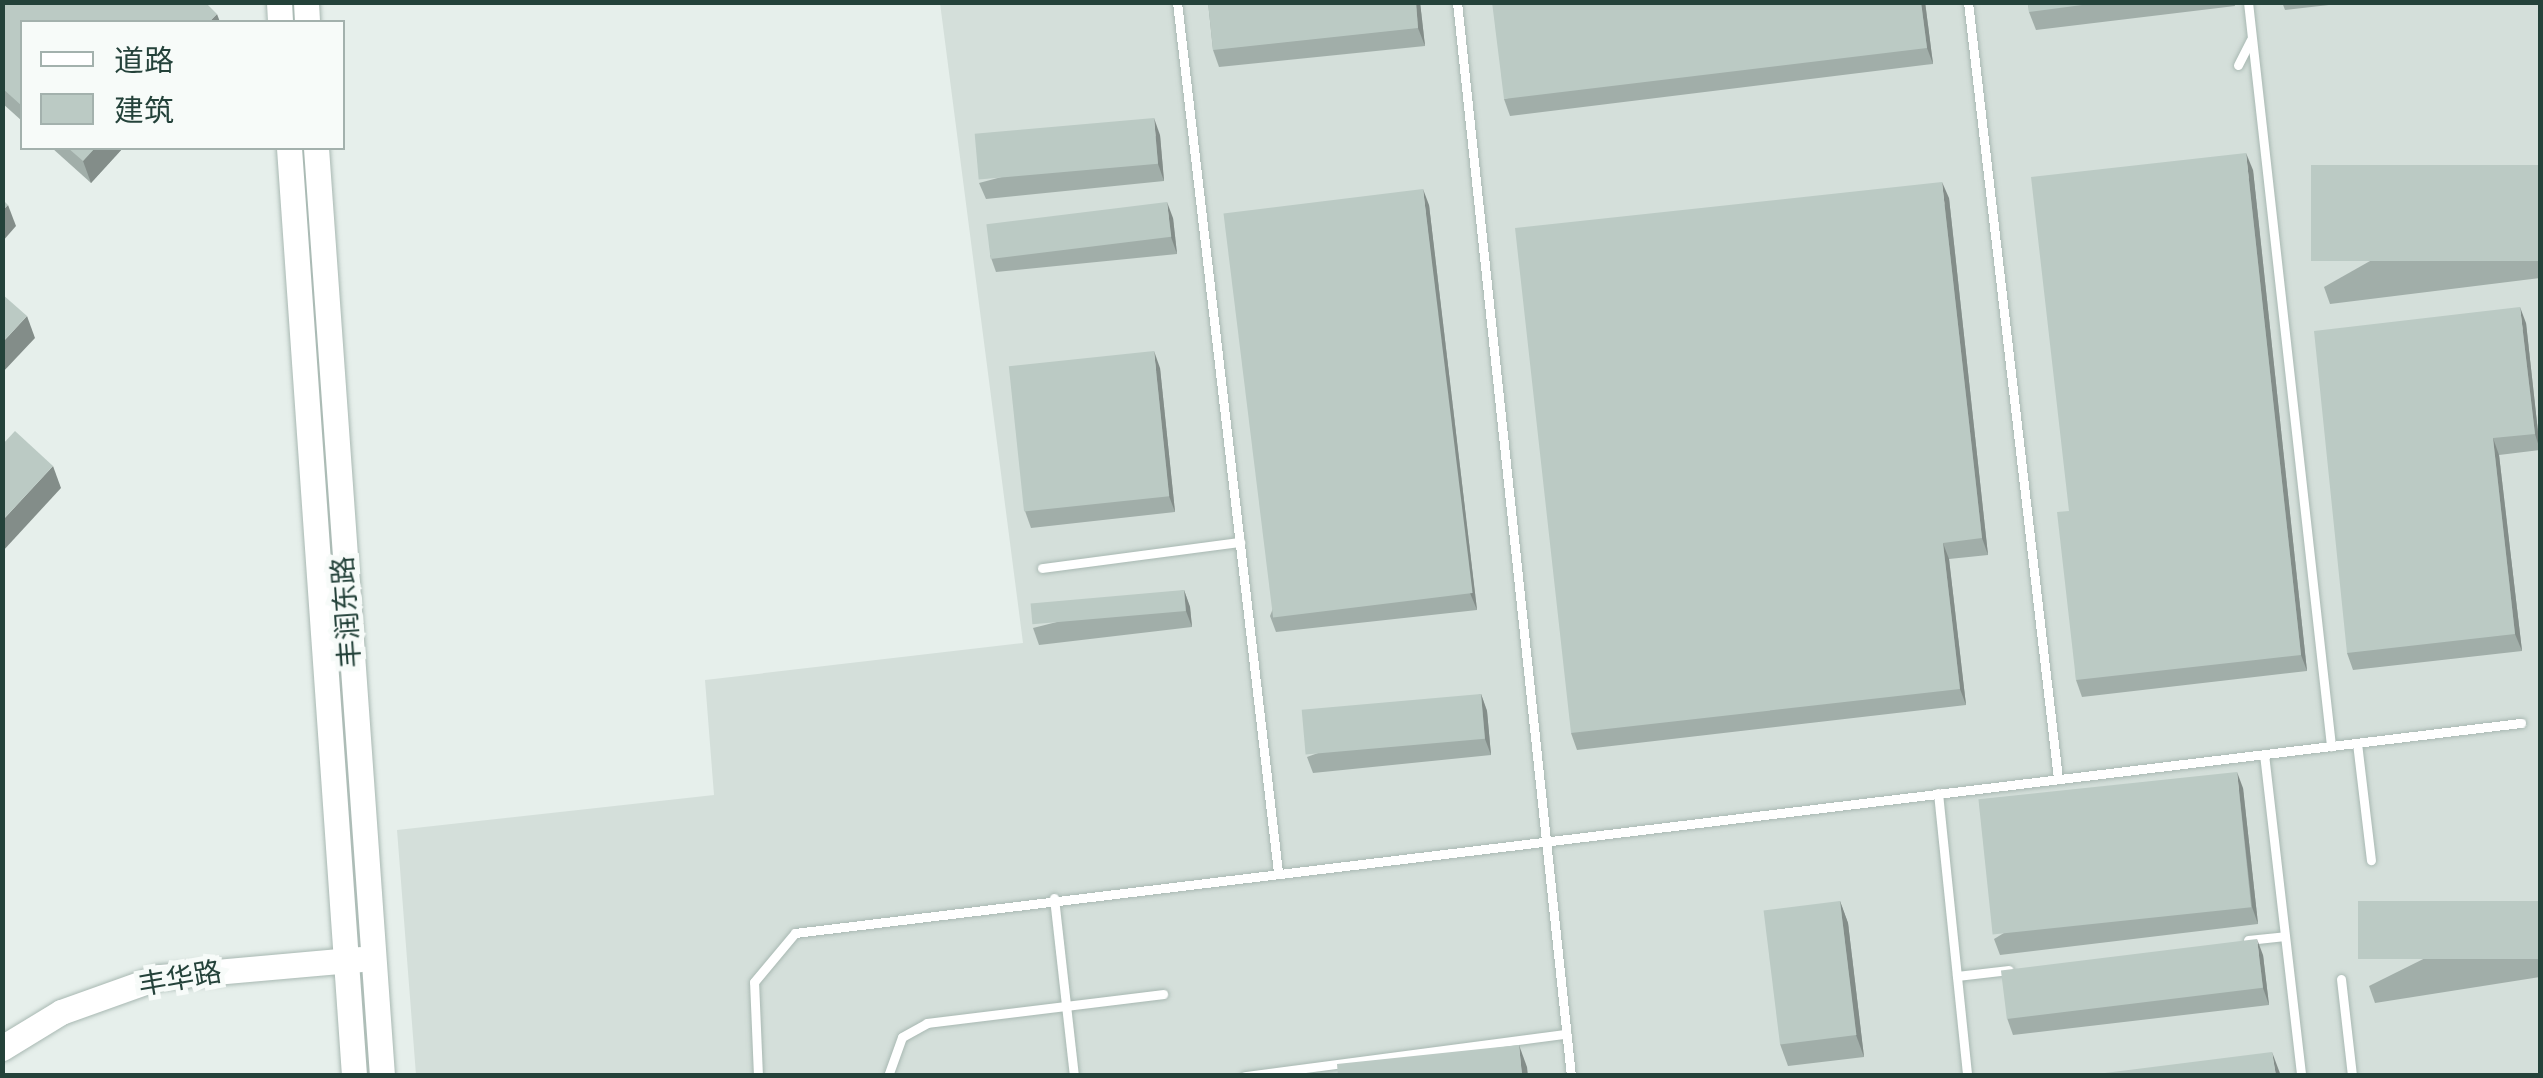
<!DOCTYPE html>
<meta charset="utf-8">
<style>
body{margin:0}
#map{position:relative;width:2543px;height:1078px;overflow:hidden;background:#e6efeb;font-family:Jost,"Noto Sans SC",sans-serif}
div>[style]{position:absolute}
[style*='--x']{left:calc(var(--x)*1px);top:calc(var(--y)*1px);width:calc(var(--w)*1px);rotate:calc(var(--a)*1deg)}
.built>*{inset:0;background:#d4dfda}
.roads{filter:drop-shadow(0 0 2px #a8b8b2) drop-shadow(0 0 2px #a8b8b2)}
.lane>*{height:9px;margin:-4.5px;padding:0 4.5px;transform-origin:4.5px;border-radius:4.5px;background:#fff}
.secondary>*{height:25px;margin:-12.5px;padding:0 12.5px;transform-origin:12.5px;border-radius:12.5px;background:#fff}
.wall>*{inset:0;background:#a1aea9}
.shaded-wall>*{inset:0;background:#838d89}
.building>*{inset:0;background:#bbcac4;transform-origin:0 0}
span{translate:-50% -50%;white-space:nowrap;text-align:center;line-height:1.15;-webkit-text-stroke:10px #f7fbf9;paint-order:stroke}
.street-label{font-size:28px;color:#24423a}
.frame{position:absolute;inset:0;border:5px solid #24423a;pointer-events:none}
.legend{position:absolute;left:20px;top:20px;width:325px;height:130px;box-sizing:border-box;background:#f7fbf9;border:2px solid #a3b1ad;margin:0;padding:12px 18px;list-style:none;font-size:30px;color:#24423a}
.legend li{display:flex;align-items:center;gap:20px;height:50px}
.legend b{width:50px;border:2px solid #a3b1ad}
</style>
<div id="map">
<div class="built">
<div style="clip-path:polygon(940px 3px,2540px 3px,2540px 1075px,416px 1075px,397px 830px,714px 795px,705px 680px,1023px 643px)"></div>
</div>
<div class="roads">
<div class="lane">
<div style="--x:1177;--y:2;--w:876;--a:83.38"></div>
<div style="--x:1457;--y:2;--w:1080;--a:83.94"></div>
<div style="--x:1968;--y:2;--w:782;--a:83.39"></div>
<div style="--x:2248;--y:2;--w:749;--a:83.63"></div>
<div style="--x:2238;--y:65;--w:28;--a:-63"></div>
<div style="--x:1042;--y:568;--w:200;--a:-7.5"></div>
<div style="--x:2357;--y:743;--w:118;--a:83.2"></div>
<div style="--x:2264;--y:754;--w:324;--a:83.4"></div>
<div style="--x:1938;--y:793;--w:284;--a:84.1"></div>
<div style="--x:1054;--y:898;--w:179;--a:83.6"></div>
<div style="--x:2248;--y:940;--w:37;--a:-6"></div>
<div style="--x:1957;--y:976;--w:52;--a:-6.6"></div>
<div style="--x:2341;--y:979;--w:98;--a:83.5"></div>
<div style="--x:758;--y:1076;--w:94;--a:-92.4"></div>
<div style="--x:754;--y:982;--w:64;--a:-50.1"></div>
<div style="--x:795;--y:933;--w:1739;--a:-6.94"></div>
<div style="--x:888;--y:1076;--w:41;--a:-70.3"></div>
<div style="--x:902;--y:1037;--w:29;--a:-29"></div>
<div style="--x:927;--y:1023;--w:238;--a:-7"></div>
<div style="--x:1245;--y:1076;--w:324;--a:-7.5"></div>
</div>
<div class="secondary">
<div style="--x:279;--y:2;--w:20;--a:87"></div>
<div style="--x:306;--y:2;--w:20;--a:87"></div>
<div style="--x:289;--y:148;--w:930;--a:85.99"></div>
<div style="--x:316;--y:148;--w:930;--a:85.93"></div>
<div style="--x:2;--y:1048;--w:69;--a:-31.4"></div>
<div style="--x:61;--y:1012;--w:104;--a:-19.7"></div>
<div style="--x:159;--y:977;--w:202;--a:-5.1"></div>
</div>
</div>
<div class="wall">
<div style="clip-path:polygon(2px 2px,22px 22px,22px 121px,2px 103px)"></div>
<div style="clip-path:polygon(1208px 2px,1420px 2px,1425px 46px,1219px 67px,1213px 50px)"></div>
<div style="clip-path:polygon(1925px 2px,1933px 64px,1510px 116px,1504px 99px)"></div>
<div style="clip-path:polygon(2028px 2px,2234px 2px,2235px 6px,2036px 30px,2029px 12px)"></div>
<div style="clip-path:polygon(2282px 2px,2355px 2px,2285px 10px)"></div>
<div style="clip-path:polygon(1160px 135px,1164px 181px,986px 199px,979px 183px)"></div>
<div style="clip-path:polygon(52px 148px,123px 148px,91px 183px)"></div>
<div style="clip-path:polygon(2540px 165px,2540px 278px,2330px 304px,2324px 287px)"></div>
<div style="clip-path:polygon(2253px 170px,2307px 671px,2082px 697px,2076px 680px,2069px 511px)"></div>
<div style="clip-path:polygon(1949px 198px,1988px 555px,1949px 559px,1966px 705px,1577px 750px,1571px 733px)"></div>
<div style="clip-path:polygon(1429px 205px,1477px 610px,1276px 632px,1270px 616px)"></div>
<div style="clip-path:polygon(1173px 218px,1177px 254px,996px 272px,990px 255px)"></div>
<div style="clip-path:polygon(2526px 323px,2540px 450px,2499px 455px,2522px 651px,2353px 670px,2347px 653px)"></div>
<div style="clip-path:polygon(1160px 368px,1175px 512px,1031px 528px,1025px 511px)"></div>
<div style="clip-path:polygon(1184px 590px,1190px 607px,1192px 627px,1039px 645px,1033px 628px)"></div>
<div style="clip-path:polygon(1481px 694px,1487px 711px,1491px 755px,1313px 773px,1307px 757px)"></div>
<div style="clip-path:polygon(2243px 788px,2258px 924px,2000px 955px,1994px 939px)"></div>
<div style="clip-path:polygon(1840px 901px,1848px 923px,1864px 1057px,1788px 1066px,1780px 1044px)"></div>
<div style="clip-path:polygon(2540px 901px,2540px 977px,2375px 1003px,2369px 986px)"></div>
<div style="clip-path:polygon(2263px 955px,2269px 1005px,2013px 1035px,2007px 1018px)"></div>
</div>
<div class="shaded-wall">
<div style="clip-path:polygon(1416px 2px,1420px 2px,1425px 46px,1418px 28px)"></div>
<div style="clip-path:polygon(1921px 2px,1925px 2px,1933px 64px,1927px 48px)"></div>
<div style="clip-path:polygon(217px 14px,220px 22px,209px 22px)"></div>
<div style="clip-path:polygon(1154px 118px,1160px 135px,1164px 181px,1158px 164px)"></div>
<div style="clip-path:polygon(95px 148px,123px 148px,91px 183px,83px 161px)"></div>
<div style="clip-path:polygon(2246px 153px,2253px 170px,2307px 671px,2301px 655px)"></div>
<div style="clip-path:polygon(1942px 182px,1949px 198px,1988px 555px,1982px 538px)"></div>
<div style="clip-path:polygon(1423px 189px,1429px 205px,1477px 610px,1470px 593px)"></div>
<div style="clip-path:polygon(1167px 202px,1173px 218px,1177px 254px,1171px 237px)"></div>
<div style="clip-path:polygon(8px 205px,16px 226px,2px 242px,2px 211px)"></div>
<div style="clip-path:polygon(2520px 307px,2526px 323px,2540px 450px,2535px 434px)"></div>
<div style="clip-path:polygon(27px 316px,35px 338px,2px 373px,2px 343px)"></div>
<div style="clip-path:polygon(1154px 351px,1160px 368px,1175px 512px,1169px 496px)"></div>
<div style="clip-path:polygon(2493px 438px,2499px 455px,2522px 651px,2515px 634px)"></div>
<div style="clip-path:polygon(53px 466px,61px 488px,2px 552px,2px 521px)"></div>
<div style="clip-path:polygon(1943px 543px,1949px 559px,1966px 705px,1960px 689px)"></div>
<div style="clip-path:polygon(1184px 590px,1190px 607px,1192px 627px,1186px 611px)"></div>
<div style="clip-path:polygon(1481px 694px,1487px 711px,1491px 755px,1485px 739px)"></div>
<div style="clip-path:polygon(2237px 772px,2243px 788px,2258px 924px,2252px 907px)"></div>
<div style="clip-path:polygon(1840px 901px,1848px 923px,1864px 1057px,1856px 1035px)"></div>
<div style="clip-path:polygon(2257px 939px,2263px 955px,2269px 1005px,2263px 988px)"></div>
<div style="clip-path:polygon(1519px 1045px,1527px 1067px,1528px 1076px,1522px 1076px)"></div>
<div style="clip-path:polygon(2272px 1052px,2281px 1076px,2276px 1076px)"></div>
</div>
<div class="building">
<div style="clip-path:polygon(2px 2px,205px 2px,217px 14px,209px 22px,22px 22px,22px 106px,2px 88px)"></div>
<div style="clip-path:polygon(1208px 2px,1416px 2px,1418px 28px,1213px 50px)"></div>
<div style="clip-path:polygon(1492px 2px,1921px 2px,1927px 48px,1504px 99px)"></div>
<div style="clip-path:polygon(2028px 2px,2105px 2px,2029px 12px)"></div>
<div style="left:1154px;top:118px;width:46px;height:180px;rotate:85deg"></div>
<div style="clip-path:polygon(68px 148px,95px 148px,83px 161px)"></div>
<div style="clip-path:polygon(2246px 153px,2301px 655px,2076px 680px,2057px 512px,2069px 511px,2031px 177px)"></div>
<div style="left:2540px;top:165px;width:96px;height:229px;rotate:90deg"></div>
<div style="clip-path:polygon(1942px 182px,1982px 538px,1943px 543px,1960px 689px,1571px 733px,1515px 228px)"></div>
<div style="left:1423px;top:189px;width:407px;height:201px;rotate:83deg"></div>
<div style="clip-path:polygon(2px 199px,8px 205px,2px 211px)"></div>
<div style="left:1167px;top:202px;width:35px;height:182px;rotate:83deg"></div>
<div style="clip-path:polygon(2px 294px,27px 316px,2px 343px)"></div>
<div style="clip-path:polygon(2520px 307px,2535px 434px,2493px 438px,2515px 634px,2347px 653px,2314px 331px)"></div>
<div style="left:1154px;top:351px;width:146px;height:146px;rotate:84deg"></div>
<div style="clip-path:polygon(15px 431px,53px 466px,2px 521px,2px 445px)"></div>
<div style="left:1184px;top:590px;width:21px;height:154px;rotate:85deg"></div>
<div style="left:1481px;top:694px;width:45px;height:180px;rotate:85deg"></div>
<div style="left:2237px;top:772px;width:136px;height:260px;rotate:84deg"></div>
<div style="left:1840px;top:901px;width:135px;height:77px;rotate:83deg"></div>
<div style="left:2540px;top:901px;width:58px;height:182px;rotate:90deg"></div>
<div style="left:2257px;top:939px;width:49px;height:258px;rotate:83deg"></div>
<div style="clip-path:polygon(1519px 1045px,1522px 1076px,1338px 1076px,1337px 1064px)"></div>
<div style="clip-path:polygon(2272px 1052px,2276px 1076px,2081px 1076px)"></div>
</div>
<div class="street-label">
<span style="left:347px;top:612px;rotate:-94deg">丰润东路</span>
<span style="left:180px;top:979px;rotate:-10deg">丰华路</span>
</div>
<div class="frame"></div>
<ul class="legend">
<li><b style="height:12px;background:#fff"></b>道路</li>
<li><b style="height:28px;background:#bbcac4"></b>建筑</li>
</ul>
</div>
